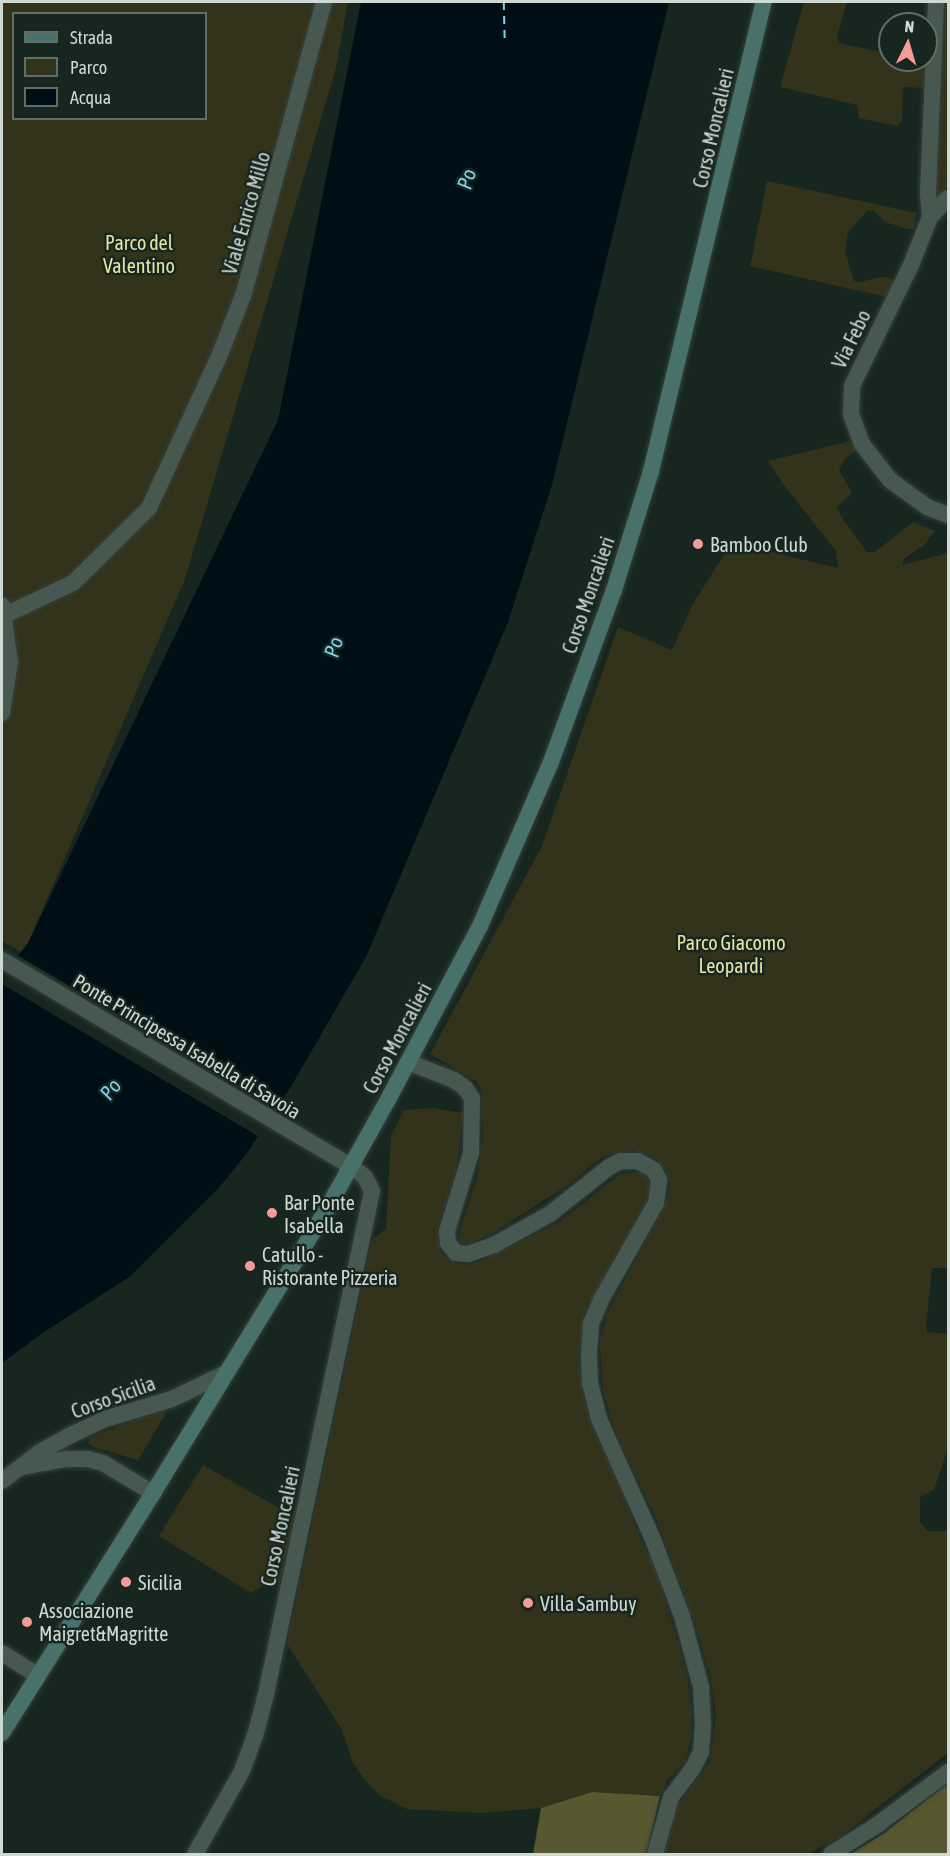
<!DOCTYPE html>
<style>
body{margin:0}
#map{position:relative;width:950px;height:1856px;overflow:hidden;background:#172720;font-family:"Asap Condensed",sans-serif}
div>[style]{position:absolute}
[style*='--x']{left:calc(var(--x)*1px);top:calc(var(--y)*1px);width:calc(var(--w)*1px);rotate:calc(var(--a)*1deg)}
.green>*{inset:0;background:#33321a}
.forest>*{inset:0;background:#585730}
.water>*{inset:0;background:#000f16}
.pier>*{inset:0;background:#172720}
.ferry>*{height:1.5px;margin-top:-0.75px;transform-origin:0;background:repeating-linear-gradient(90deg,#80d1ec 0 8px,transparent 0 14px)}
.roads{filter:drop-shadow(0 0 2px #34403a) drop-shadow(0 0 2px #34403a)}
.minor>*{height:16px;margin:-8px;padding:0 8px;transform-origin:8px;border-radius:8px;background:#475850}
.tertiary>*{height:16px;margin:-8px;padding:0 8px;transform-origin:8px;border-radius:8px;background:#475850}
.secondary>*{height:16px;margin:-8px;padding:0 8px;transform-origin:8px;border-radius:8px;background:#48716b}
.dots>*{width:16px;height:16px;translate:-50% -50%;box-sizing:border-box;border:3px solid #172720;border-radius:50%}
span{translate:-50% -50%;white-space:nowrap;text-align:center;line-height:1.15;-webkit-text-stroke:5px #172720;paint-order:stroke}
.street-label{font-size:20px;color:#cfd9d4}
.park-label{font-size:20px;color:#e6e5a1}
.poi-label{font-size:20px;color:#cfd9d4}
.left{translate:0 -50%;text-align:left}
.water-label{font-size:21px;color:#80d1ec;font-style:italic}
.frame{position:absolute;inset:0;border:3px solid #cfd9d4;pointer-events:none}
.legend{position:absolute;left:12px;top:12px;width:195px;height:108px;box-sizing:border-box;background:#172720;border:2px solid #616e68;margin:0;padding:8px 10px;list-style:none;font-size:18px;color:#cfd9d4}
.legend li{display:flex;align-items:center;gap:12px;height:30px}
.legend b{width:30px;border:2px solid #616e68}
.north{position:absolute;left:878px;top:12px;width:60px;height:60px;box-sizing:border-box;background:#172720;border:2px solid #616e68;border-radius:50%;rotate:5deg;font-size:16px;font-weight:700;line-height:24px;text-align:center;color:#cfd9d4}
.north::after{content:'';display:block;margin:auto;width:21px;height:27px;background:#f59b98;clip-path:polygon(50% 0,100% 100%,50% 72%,0 100%)}
</style>
<div id="map">
<div class="green">
<div style="clip-path:polygon(evenodd,2px 2px,348px 2px,336px 68px,185px 579px,28px 943px,21px 952px,2px 941px,2px 2px,14px 14px,206px 14px,206px 118px,14px 118px,14px 14px)"></div>
<div style="clip-path:polygon(804px 2px,847px 2px,837px 37px,839px 43px,890px 54px,890px 60px,914px 60px,926px 66px,924px 86px,921px 88px,905px 87px,903px 90px,902px 120px,898px 126px,859px 118px,857px 105px,780px 87px)"></div>
<div style="clip-path:polygon(944px 2px,948px 2px,948px 184px,941px 196px,936px 197px,933px 192px)"></div>
<div style="clip-path:polygon(767px 181px,917px 213px,914px 229px,908px 229px,885px 222px,873px 210px,867px 211px,848px 233px,845px 251px,854px 281px,860px 282px,882px 277px,891px 278px,894px 283px,886px 297px,750px 266px)"></div>
<div style="clip-path:polygon(851px 441px,857px 450px,845px 459px,839px 470px,852px 493px,837px 507px,840px 515px,867px 552px,875px 552px,913px 522px,935px 531px,925px 544px,904px 559px,902px 565px,948px 553px,948px 1268px,932px 1268px,926px 1327px,927px 1332px,948px 1334px,948px 1447px,934px 1490px,920px 1497px,920px 1522px,927px 1531px,948px 1531px,948px 1753px,841px 1836px,808px 1854px,664px 1854px,677px 1806px,710px 1762px,716px 1717px,711px 1678px,695px 1624px,657px 1520px,614px 1429px,603px 1390px,600px 1342px,607px 1314px,667px 1201px,670px 1183px,665px 1170px,655px 1158px,633px 1150px,620px 1151px,602px 1157px,565px 1187px,491px 1234px,470px 1243px,462px 1243px,459px 1239px,460px 1230px,477px 1177px,483px 1139px,482px 1092px,476px 1081px,430px 1054px,542px 846px,618px 627px,672px 650px,693px 604px,730px 545px,737px 539px,779px 554px,838px 568px,836px 551px,783px 484px,768px 461px)"></div>
<div style="clip-path:polygon(433px 1108px,463px 1113px,456px 1172px,437px 1229px,441px 1253px,458px 1264px,470px 1265px,485px 1259px,558px 1223px,620px 1174px,640px 1172px,647px 1176px,649px 1182px,650px 1192px,646px 1203px,585px 1312px,579px 1357px,582px 1388px,590px 1420px,625px 1498px,637px 1531px,657px 1572px,686px 1670px,692px 1711px,691px 1739px,685px 1762px,667px 1781px,660px 1796px,592px 1792px,541px 1808px,482px 1813px,407px 1809px,379px 1795px,365px 1780px,353px 1763px,342px 1730px,287px 1644px,371px 1245px,374px 1238px,386px 1229px,391px 1136px,404px 1110px)"></div>
<div style="clip-path:polygon(164px 1409px,165px 1415px,138px 1460px,93px 1447px,88px 1443px,91px 1437px)"></div>
<div style="clip-path:polygon(203px 1465px,295px 1517px,279px 1585px,266px 1584px,251px 1593px,159px 1536px)"></div>
</div>
<div class="forest">
<div style="clip-path:polygon(948px 1783px,948px 1854px,851px 1854px,883px 1834px)"></div>
<div style="clip-path:polygon(592px 1792px,660px 1796px,646px 1854px,533px 1854px,541px 1808px)"></div>
</div>
<div class="water">
<div style="clip-path:polygon(361px 2px,669px 2px,552px 485px,508px 622px,366px 957px,289px 1090px,247px 1153px,218px 1189px,131px 1276px,44px 1332px,2px 1363px,2px 976px,28px 943px,278px 420px)"></div>
</div>
<div class="pier">
<div style="clip-path:polygon(15px 954px,280px 1109px,261px 1138px,2px 984px,2px 971px)"></div>
</div>
<div class="ferry">
<div style="--x:504;--y:2;--w:40;--a:88.6"></div>
</div>
<div class="roads">
<div class="minor">
<div style="--x:936;--y:2;--w:192;--a:92.4"></div>
<div style="--x:928;--y:194;--w:23;--a:85"></div>
<div style="--x:930;--y:217;--w:52;--a:111.6"></div>
<div style="--x:911;--y:265;--w:135;--a:116"></div>
<div style="--x:852;--y:386;--w:28;--a:92"></div>
<div style="--x:851;--y:414;--w:32;--a:70"></div>
<div style="--x:862;--y:444;--w:46;--a:52.1"></div>
<div style="--x:890;--y:480;--w:46;--a:36.1"></div>
<div style="--x:927;--y:507;--w:22;--a:21"></div>
<div style="--x:930;--y:217;--w:26;--a:-47"></div>
<div style="--x:5;--y:615;--w:75;--a:-25.2"></div>
<div style="--x:73;--y:583;--w:107;--a:-44.6"></div>
<div style="--x:149;--y:508;--w:164;--a:-65.2"></div>
<div style="--x:218;--y:359;--w:68;--a:-68.4"></div>
<div style="--x:243;--y:296;--w:305;--a:-74.6"></div>
<div style="--x:2;--y:713;--w:52;--a:-81.1"></div>
<div style="--x:10;--y:662;--w:57;--a:-98.1"></div>
<div style="--x:408;--y:1062;--w:49;--a:21.4"></div>
<div style="--x:454;--y:1080;--w:14;--a:36"></div>
<div style="--x:465;--y:1088;--w:12;--a:55"></div>
<div style="--x:472;--y:1098;--w:55;--a:91"></div>
<div style="--x:471;--y:1153;--w:82;--a:107.1"></div>
<div style="--x:447;--y:1231;--w:12;--a:85"></div>
<div style="--x:448;--y:1243;--w:13;--a:51"></div>
<div style="--x:456;--y:1253;--w:12;--a:5"></div>
<div style="--x:468;--y:1254;--w:28;--a:-19"></div>
<div style="--x:494;--y:1245;--w:64;--a:-29"></div>
<div style="--x:550;--y:1214;--w:75;--a:-38.5"></div>
<div style="--x:609;--y:1167;--w:13;--a:-27"></div>
<div style="--x:621;--y:1161;--w:17;--a:0"></div>
<div style="--x:638;--y:1161;--w:18;--a:29"></div>
<div style="--x:654;--y:1170;--w:11;--a:63"></div>
<div style="--x:659;--y:1180;--w:23;--a:97"></div>
<div style="--x:656;--y:1203;--w:112;--a:119.6"></div>
<div style="--x:601;--y:1300;--w:26;--a:113"></div>
<div style="--x:591;--y:1324;--w:31;--a:94"></div>
<div style="--x:589;--y:1355;--w:28;--a:88"></div>
<div style="--x:590;--y:1383;--w:37;--a:76"></div>
<div style="--x:599;--y:1419;--w:129;--a:65.8"></div>
<div style="--x:652;--y:1537;--w:85;--a:69.2"></div>
<div style="--x:682;--y:1616;--w:73;--a:75"></div>
<div style="--x:701;--y:1687;--w:37;--a:87"></div>
<div style="--x:703;--y:1724;--w:28;--a:94"></div>
<div style="--x:701;--y:1752;--w:18;--a:117"></div>
<div style="--x:693;--y:1768;--w:36;--a:127"></div>
<div style="--x:671;--y:1797;--w:59;--a:105.7"></div>
<div style="--x:2;--y:1653;--w:41;--a:32.2"></div>
<div style="--x:195;--y:1854;--w:95;--a:-60.5"></div>
<div style="--x:242;--y:1771;--w:37;--a:-70"></div>
<div style="--x:255;--y:1736;--w:43;--a:-75.3"></div>
<div style="--x:266;--y:1694;--w:514;--a:-78.1"></div>
<div style="--x:372;--y:1191;--w:16;--a:-117"></div>
<div style="--x:365;--y:1177;--w:18;--a:-142"></div>
<div style="--x:831;--y:1854;--w:54;--a:-32.2"></div>
<div style="--x:877;--y:1825;--w:89;--a:-36.7"></div>
</div>
<div class="tertiary">
<div style="--x:2;--y:960;--w:405;--a:30.6"></div>
<div style="--x:22;--y:1467;--w:45;--a:-10.3"></div>
<div style="--x:66;--y:1459;--w:22;--a:0"></div>
<div style="--x:88;--y:1459;--w:16;--a:15"></div>
<div style="--x:103;--y:1463;--w:58;--a:31"></div>
<div style="--x:2;--y:1481;--w:48;--a:-37.3"></div>
<div style="--x:40;--y:1452;--w:31;--a:-29"></div>
<div style="--x:67;--y:1437;--w:42;--a:-25.3"></div>
<div style="--x:105;--y:1419;--w:70;--a:-16.6"></div>
<div style="--x:172;--y:1399;--w:58;--a:-25.7"></div>
</div>
<div class="secondary">
<div style="--x:2;--y:1733;--w:284;--a:-57.8"></div>
<div style="--x:153;--y:1493;--w:325;--a:-58.5"></div>
<div style="--x:323;--y:1216;--w:137;--a:-60.8"></div>
<div style="--x:390;--y:1096;--w:192;--a:-62.1"></div>
<div style="--x:480;--y:926;--w:179;--a:-66.6"></div>
<div style="--x:551;--y:762;--w:183;--a:-69.9"></div>
<div style="--x:614;--y:590;--w:125;--a:-72.7"></div>
<div style="--x:651;--y:471;--w:482;--a:-76.5"></div>
</div>
</div>
<div class="dots">
<div style="left:698px;top:544px;background:#f59b98"></div>
<div style="left:272px;top:1213px;background:#f59b98"></div>
<div style="left:250px;top:1266px;background:#f59b98"></div>
<div style="left:126px;top:1582px;background:#f59b98"></div>
<div style="left:528px;top:1603px;background:#f59b98"></div>
<div style="left:27px;top:1622px;background:#f59b98"></div>
</div>
<div class="street-label">
<span style="left:713px;top:128px;rotate:-77deg">Corso Moncalieri</span>
<span style="left:246px;top:213px;rotate:-74deg">Viale Enrico Millo</span>
<span style="left:851px;top:339px;rotate:-64deg">Via Febo</span>
<span style="left:588px;top:595px;rotate:-71deg">Corso Moncalieri</span>
<span style="left:397px;top:1038px;rotate:-62deg">Corso Moncalieri</span>
<span style="left:187px;top:1046px;rotate:31deg">Ponte Principessa Isabella di Savoia</span>
<span style="left:113px;top:1397px;rotate:-20deg">Corso Sicilia</span>
<span style="left:280px;top:1526px;rotate:-78deg">Corso Moncalieri</span>
</div>
<div class="park-label">
<span style="left:139px;top:254px">Parco del<br>Valentino</span>
<span style="left:731px;top:954px">Parco Giacomo<br>Leopardi</span>
</div>
<div class="poi-label">
<span class="left" style="left:710px;top:544px">Bamboo Club</span>
<span class="left" style="left:284px;top:1214px">Bar Ponte<br>Isabella</span>
<span class="left" style="left:262px;top:1266px">Catullo -<br>Ristorante Pizzeria</span>
<span class="left" style="left:138px;top:1582px">Sicilia</span>
<span class="left" style="left:540px;top:1603px">Villa Sambuy</span>
<span class="left" style="left:39px;top:1622px">Associazione<br>Maigret&amp;Magritte</span>
</div>
<div class="water-label">
<span style="left:466px;top:179px;rotate:-74deg">Po</span>
<span style="left:333px;top:647px;rotate:-74deg">Po</span>
<span style="left:110px;top:1089px;rotate:-52deg">Po</span>
</div>
<div class="frame"></div>
<ul class="legend">
<li><b style="height:8px;background:#48716b"></b>Strada</li>
<li><b style="height:16px;background:#33321a"></b>Parco</li>
<li><b style="height:16px;background:#000f16"></b>Acqua</li>
</ul>
<div class="north">N</div>
</div>
